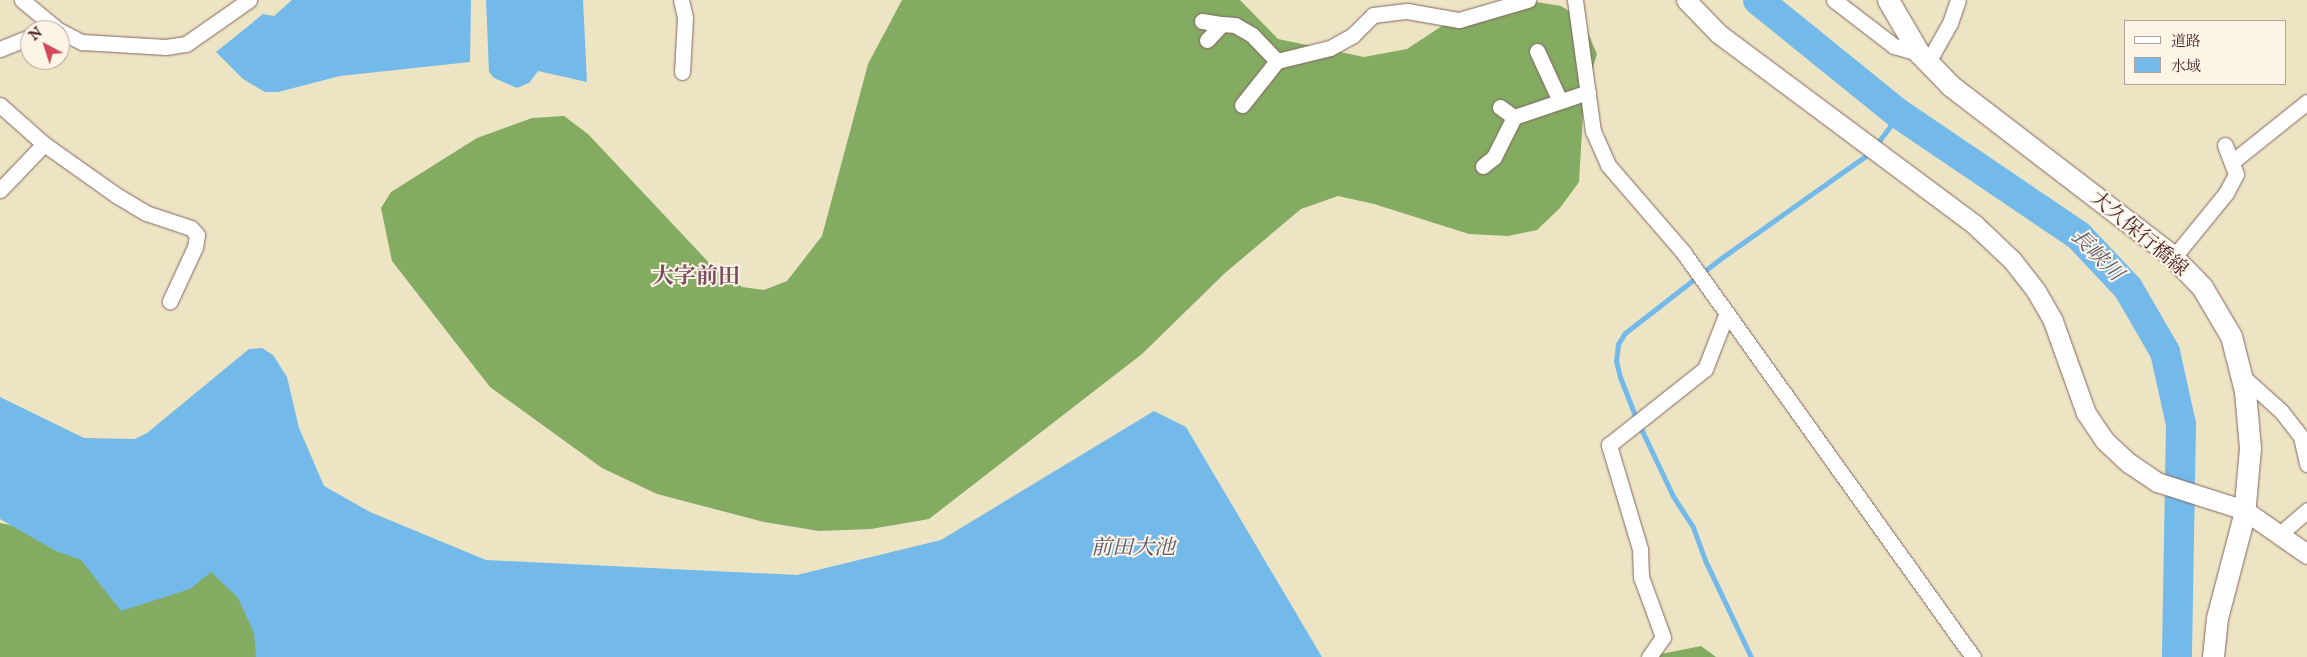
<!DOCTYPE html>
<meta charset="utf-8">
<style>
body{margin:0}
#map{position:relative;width:2307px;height:657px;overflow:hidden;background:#ede4c4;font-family:"IM FELL English","Noto Serif JP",serif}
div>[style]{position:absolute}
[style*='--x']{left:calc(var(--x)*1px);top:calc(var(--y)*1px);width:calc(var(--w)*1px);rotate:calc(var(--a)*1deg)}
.forest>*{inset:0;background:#84ab62}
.water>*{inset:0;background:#73baeb}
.stream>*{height:5px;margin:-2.5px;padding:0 2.5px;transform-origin:2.5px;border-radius:2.5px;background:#73baeb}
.river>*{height:30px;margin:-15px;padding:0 15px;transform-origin:15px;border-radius:15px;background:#73baeb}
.roads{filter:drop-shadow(0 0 1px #836461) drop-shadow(0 0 1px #836461)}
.minor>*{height:15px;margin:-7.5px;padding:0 7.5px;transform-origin:7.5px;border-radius:7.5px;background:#fff}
.tertiary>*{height:19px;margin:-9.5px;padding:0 9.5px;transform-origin:9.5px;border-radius:9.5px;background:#fff}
.secondary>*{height:21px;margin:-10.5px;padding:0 10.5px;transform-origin:10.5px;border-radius:10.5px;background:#fff}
span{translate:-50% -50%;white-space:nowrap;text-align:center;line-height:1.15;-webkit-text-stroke:4px #fcf5e5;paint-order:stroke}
.street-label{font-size:20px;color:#4a1f2b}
.water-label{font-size:21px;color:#58556e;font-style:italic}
.quarter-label{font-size:22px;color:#7d4c62;font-weight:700}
.legend{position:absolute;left:2124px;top:20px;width:162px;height:65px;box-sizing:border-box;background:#fcf5e5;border:1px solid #b59f9b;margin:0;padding:6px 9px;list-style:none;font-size:15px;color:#4a1f2b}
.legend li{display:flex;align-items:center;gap:10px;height:25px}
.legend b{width:25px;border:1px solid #b59f9b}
.north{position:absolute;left:20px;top:20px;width:50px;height:50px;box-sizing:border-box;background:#fcf5e5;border:1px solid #b59f9b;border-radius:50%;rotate:320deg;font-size:14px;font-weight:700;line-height:20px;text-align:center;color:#4a1f2b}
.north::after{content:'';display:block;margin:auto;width:18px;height:22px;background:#d1495b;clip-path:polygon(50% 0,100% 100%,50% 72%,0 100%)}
</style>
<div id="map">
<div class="forest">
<div style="clip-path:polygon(902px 0,1240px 0,1278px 39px,1364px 57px,1407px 49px,1451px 20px,1530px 1px,1561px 6px,1582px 19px,1597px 54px,1584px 97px,1579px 182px,1560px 208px,1537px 230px,1508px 236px,1469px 234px,1374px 204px,1338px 196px,1301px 209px,1225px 273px,1142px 354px,929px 519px,871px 529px,819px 531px,764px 522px,657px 494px,602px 468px,490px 387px,392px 261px,381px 208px,391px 192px,477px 138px,532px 118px,564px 116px,588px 134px,713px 267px,742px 287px,764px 290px,787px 281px,822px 236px,868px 64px)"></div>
<div style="clip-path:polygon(0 523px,185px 561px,230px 579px,303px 657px,0 657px)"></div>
<div style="clip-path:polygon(1701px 646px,1716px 657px,1646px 657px)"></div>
</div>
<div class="water">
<div style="clip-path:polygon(292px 0,471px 0,470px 62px,340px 76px,278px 92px,265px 92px,243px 79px,216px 52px,263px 14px,274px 16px)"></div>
<div style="clip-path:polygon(486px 0,583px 0,587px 82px,538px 71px,529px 83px,517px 88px,494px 78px,489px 72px)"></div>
<div style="clip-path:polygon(262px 348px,273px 355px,287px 377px,299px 428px,324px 486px,370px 512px,486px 560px,797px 575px,941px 540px,1154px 411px,1186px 427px,1322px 657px,256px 657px,254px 633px,238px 598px,211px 572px,190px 589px,121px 611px,81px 560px,56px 551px,0 519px,0 397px,84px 438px,135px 439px,147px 433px,249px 349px)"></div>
</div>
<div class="stream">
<div style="--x:1876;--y:145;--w:39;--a:-53"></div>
<div style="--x:1751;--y:657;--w:107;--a:-115.4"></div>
<div style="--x:1705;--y:560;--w:35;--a:-110"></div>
<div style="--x:1693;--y:527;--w:37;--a:-123"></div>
<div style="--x:1673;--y:496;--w:86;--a:-115.4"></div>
<div style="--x:1636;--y:418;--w:44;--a:-111.3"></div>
<div style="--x:1620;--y:377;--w:16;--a:-104"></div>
<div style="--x:1616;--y:361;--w:17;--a:-83"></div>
<div style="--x:1618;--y:344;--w:13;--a:-58"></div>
<div style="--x:1625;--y:333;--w:120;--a:-37.9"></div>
<div style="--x:1720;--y:259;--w:185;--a:-35.3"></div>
</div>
<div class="river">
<div style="--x:1758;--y:0;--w:181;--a:39"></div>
<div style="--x:1899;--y:114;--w:217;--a:34.1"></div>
<div style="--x:2079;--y:236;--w:71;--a:46.7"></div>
<div style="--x:2128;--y:288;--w:74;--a:60"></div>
<div style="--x:2165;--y:352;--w:74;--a:77.5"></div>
<div style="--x:2181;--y:424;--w:233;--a:91"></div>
</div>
<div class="roads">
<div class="minor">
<div style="--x:22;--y:0;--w:47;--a:39.8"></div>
<div style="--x:681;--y:0;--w:18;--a:77"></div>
<div style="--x:685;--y:18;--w:54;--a:93.2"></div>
<div style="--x:1575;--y:0;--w:132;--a:82.2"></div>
<div style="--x:1593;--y:131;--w:37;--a:66"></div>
<div style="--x:1608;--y:165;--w:115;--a:49.2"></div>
<div style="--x:1683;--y:252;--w:498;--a:54.4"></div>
<div style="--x:1834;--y:0;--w:76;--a:37.5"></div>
<div style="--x:1894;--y:46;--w:26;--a:16"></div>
<div style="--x:1202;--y:21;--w:20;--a:9"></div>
<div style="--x:60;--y:31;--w:25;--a:27"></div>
<div style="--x:82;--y:42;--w:84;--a:3.4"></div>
<div style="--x:166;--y:47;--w:20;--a:-9"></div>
<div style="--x:186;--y:44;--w:77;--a:-34.9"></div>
<div style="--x:1207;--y:40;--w:22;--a:-47"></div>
<div style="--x:1222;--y:24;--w:13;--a:4"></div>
<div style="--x:1235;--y:25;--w:20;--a:30"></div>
<div style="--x:1252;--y:35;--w:36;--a:46"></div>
<div style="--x:0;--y:49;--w:32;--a:-22"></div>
<div style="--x:1537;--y:51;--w:55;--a:65.3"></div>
<div style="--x:1928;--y:62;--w:45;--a:-60.6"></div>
<div style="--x:1950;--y:23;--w:24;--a:-71"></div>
<div style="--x:0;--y:105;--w:59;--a:41.6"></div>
<div style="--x:44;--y:144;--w:88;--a:35.3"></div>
<div style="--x:116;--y:195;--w:35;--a:31"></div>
<div style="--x:146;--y:213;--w:47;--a:18.4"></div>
<div style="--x:191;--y:228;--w:9;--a:49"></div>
<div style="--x:197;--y:235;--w:12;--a:99"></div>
<div style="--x:195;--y:247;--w:60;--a:114.8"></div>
<div style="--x:1242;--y:105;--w:56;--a:-51.5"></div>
<div style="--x:1277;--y:61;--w:55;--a:-13.8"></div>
<div style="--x:1330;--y:48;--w:26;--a:-29"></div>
<div style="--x:1353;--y:35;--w:28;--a:-45"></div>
<div style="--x:1373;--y:15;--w:34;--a:-7"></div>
<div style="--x:1407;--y:11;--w:53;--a:9.8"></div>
<div style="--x:1459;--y:20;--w:72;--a:-16.2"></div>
<div style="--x:1500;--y:107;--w:17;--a:36"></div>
<div style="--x:1514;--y:117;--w:78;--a:-18.7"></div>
<div style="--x:2232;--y:162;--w:96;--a:-38.7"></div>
<div style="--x:1483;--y:166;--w:14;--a:-39"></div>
<div style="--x:1494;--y:157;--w:45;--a:-63.4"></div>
<div style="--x:0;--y:190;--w:64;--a:-46.3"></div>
<div style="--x:2173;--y:258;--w:84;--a:-50.8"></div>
<div style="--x:2226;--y:193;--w:21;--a:-62"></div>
<div style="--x:2236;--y:174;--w:31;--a:-111"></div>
<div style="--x:2242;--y:376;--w:52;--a:41.9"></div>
<div style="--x:2281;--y:411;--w:33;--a:52"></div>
<div style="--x:2301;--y:437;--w:28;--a:77"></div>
<div style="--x:2281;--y:533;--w:35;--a:-41"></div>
<div style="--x:1649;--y:657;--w:24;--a:-55"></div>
<div style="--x:1663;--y:637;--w:64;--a:-110.1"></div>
<div style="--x:1641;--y:577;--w:28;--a:-92"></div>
<div style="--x:1640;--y:549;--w:109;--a:-106.6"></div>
<div style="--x:1609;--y:445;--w:122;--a:-38.4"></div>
<div style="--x:1705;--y:369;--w:58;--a:-68.7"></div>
</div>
<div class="tertiary">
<div style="--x:1686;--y:0;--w:47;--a:45.9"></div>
<div style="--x:1719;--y:34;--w:319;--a:36.7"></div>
<div style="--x:1975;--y:225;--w:51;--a:43.4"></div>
<div style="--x:2012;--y:260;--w:39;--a:52"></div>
<div style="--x:2036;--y:291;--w:34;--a:60"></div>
<div style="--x:2053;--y:321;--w:98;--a:70.3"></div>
<div style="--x:2086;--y:413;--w:32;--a:56"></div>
<div style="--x:2104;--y:440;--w:34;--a:43"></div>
<div style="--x:2129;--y:463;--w:34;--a:34"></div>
<div style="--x:2157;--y:482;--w:91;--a:17.8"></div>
<div style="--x:2244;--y:510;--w:77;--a:34.9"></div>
</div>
<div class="secondary">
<div style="--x:1888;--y:0;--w:61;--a:59.7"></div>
<div style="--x:1919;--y:53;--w:46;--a:45.9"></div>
<div style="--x:1951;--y:86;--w:277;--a:37.5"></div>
<div style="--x:2171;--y:255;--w:45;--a:45.9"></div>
<div style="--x:2202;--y:287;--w:57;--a:59.4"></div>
<div style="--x:2231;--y:336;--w:57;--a:75.7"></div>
<div style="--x:2245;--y:391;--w:57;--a:85"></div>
<div style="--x:2250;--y:448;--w:67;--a:95.1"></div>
<div style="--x:2244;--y:515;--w:106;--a:104.7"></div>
<div style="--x:2217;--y:618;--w:39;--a:96"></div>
</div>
</div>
<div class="street-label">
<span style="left:2139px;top:234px;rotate:40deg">大久保行橋線</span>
</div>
<div class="water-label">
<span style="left:2096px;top:256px;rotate:45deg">長峡川</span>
<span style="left:1133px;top:549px">前田大池</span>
</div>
<div class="quarter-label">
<span style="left:696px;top:278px">大字前田</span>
</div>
<ul class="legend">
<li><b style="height:6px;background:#fff"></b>道路</li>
<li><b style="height:14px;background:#73baeb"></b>水域</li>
</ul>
<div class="north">N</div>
</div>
